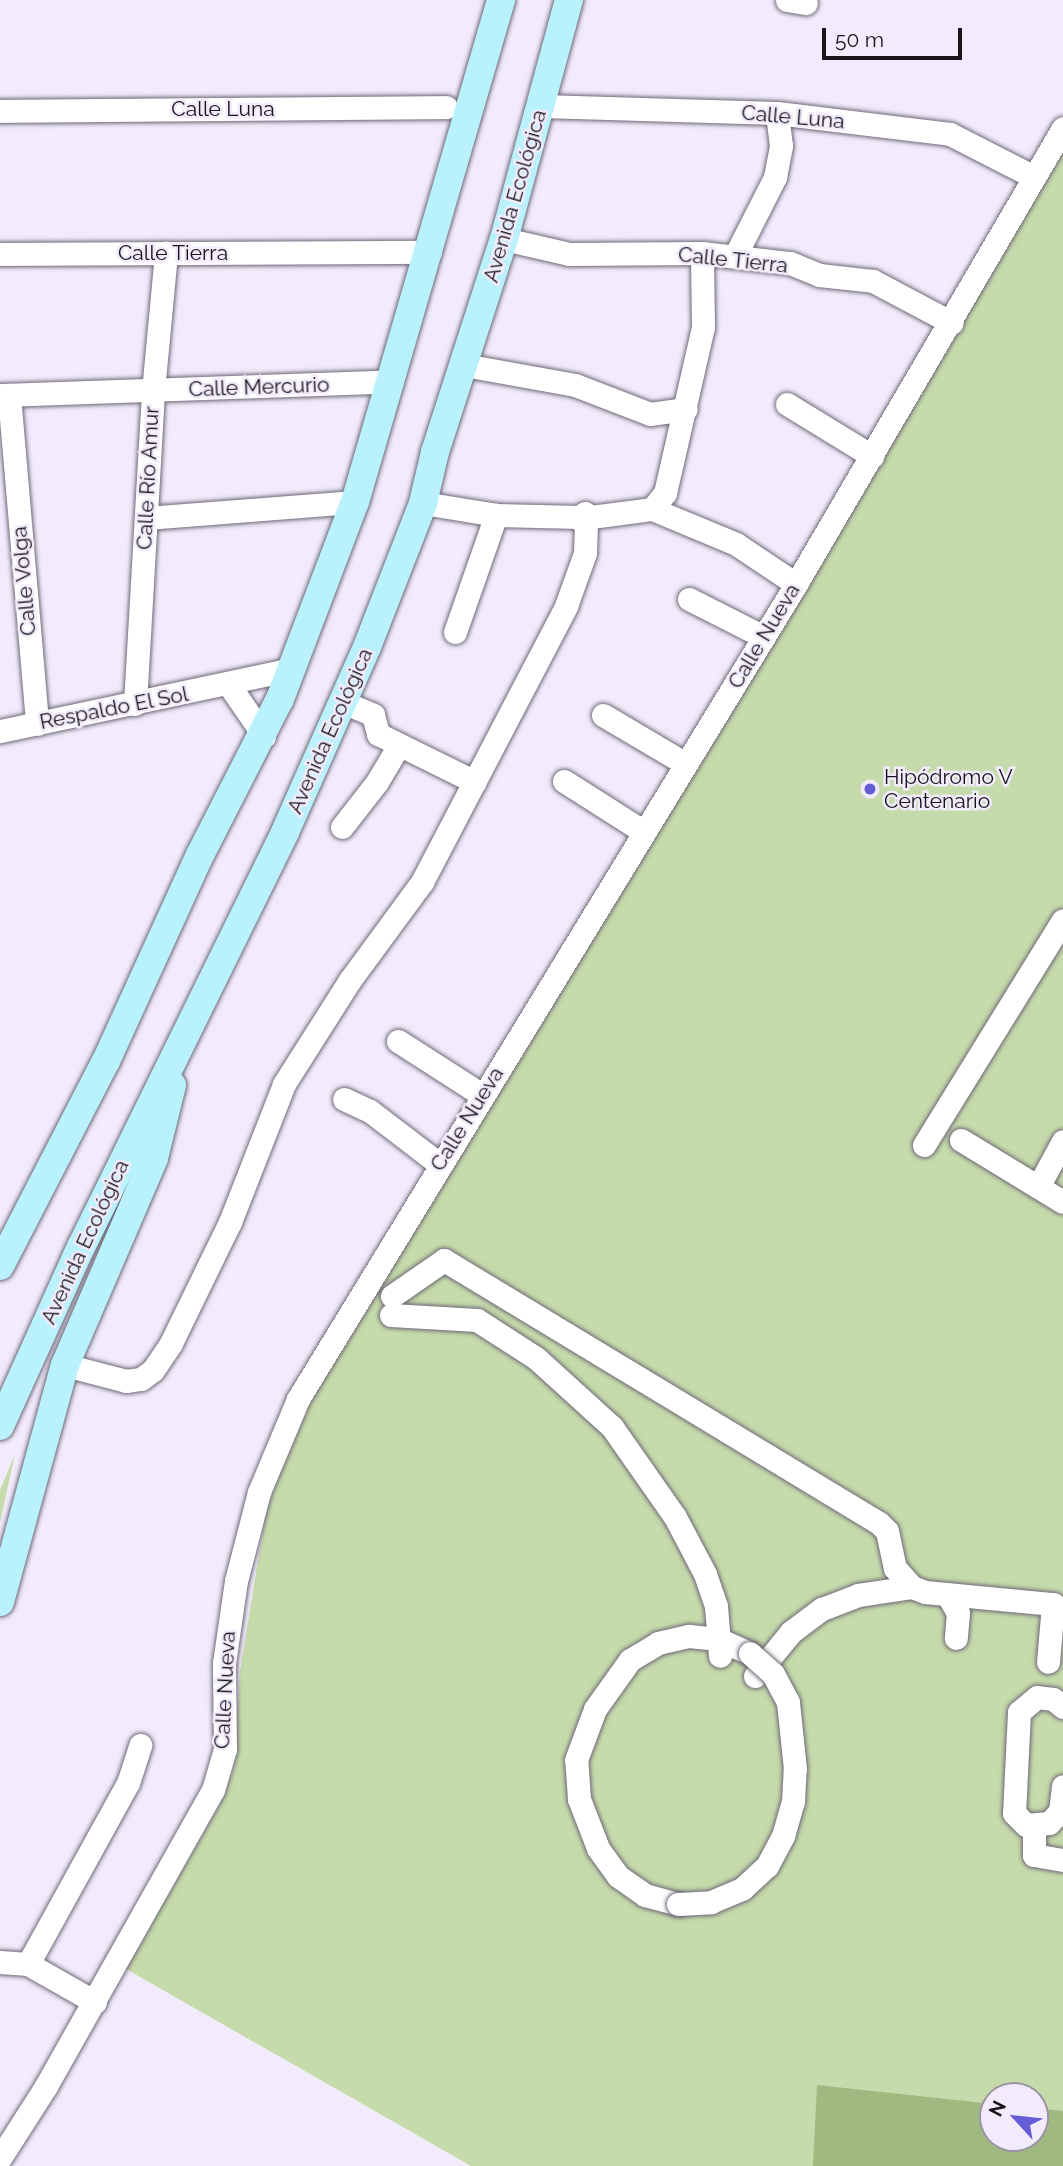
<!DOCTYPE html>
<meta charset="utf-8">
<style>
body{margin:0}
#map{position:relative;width:1063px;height:2166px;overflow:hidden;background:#f1ebfb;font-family:Raleway,sans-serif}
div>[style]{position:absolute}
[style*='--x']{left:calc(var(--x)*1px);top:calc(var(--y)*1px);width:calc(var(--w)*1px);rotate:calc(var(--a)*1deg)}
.green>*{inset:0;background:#c6dbab}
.forest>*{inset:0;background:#a0b980}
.roads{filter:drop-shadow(0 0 2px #6f6978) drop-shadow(0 0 2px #6f6978)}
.minor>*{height:23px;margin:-11.5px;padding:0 11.5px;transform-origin:11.5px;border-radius:11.5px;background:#fff}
.major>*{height:28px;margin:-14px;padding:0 14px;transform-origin:14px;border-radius:14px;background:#b9f1fd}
.bridges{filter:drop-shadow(0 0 2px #6f6978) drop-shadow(0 0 2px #6f6978)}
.minor-bridge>*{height:23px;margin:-11.5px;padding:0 11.5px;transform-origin:11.5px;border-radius:11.5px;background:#fff}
.dots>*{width:19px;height:19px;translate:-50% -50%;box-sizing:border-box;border:4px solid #f1ebfb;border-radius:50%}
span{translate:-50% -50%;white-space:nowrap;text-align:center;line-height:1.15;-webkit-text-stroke:5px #f1ebfb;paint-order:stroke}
.street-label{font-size:21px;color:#17141a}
.poi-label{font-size:21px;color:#17141a}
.left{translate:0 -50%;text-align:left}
.north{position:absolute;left:979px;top:2082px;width:70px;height:70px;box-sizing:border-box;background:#f1ebfb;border:2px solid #9a95a1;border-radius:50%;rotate:297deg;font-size:19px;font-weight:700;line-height:28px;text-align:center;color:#17141a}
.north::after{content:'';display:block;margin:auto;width:24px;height:32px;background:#645dd6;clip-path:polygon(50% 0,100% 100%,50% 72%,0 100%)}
.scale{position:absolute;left:822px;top:28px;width:140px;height:32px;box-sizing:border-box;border:4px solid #17141a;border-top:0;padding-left:9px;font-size:21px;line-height:24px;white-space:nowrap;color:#17141a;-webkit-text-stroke:5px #f1ebfb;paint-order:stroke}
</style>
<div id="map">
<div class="green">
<div style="clip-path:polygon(evenodd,1063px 150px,1063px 2166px,471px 2166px,126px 1969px,222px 1801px,234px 1769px,240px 1671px,256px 1573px,266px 1513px,293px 1427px,1063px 150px,993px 2096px,1035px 2096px,1035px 2138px,993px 2138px,993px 2096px)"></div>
<div style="clip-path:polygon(15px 1454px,0 1523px,0 1490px)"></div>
</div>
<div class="forest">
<div style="clip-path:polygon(817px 2085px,993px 2104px,993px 2138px,1035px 2138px,1035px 2108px,1063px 2111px,1063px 2166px,813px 2166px)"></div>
</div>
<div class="roads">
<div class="minor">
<div style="--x:787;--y:0;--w:19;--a:9"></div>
<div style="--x:541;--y:106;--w:236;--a:1.7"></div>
<div style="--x:777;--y:113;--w:174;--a:6.9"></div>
<div style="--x:950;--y:134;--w:94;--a:27.1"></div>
<div style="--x:0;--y:111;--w:446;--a:-0.5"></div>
<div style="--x:504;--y:239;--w:67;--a:13"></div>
<div style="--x:569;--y:254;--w:133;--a:-0.4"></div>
<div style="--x:702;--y:253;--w:89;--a:6.5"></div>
<div style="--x:790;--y:263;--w:31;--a:22"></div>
<div style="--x:819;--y:275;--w:54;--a:6.3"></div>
<div style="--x:873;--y:281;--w:89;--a:28"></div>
<div style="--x:0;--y:254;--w:430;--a:-0.3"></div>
<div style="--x:735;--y:256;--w:89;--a:-63.1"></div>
<div style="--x:775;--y:177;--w:32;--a:-79"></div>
<div style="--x:781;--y:146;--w:33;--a:-97"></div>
<div style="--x:464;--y:365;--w:113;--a:10.2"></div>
<div style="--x:575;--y:385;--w:80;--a:21.1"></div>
<div style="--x:650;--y:414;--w:36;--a:-8"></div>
<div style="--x:0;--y:395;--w:392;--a:-2"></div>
<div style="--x:9;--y:395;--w:330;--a:85.1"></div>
<div style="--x:787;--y:404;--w:100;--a:31.5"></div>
<div style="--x:423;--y:503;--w:74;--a:9.3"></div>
<div style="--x:496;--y:515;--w:84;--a:1.4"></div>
<div style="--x:652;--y:509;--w:91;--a:22.6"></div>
<div style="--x:736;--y:544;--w:72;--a:33.7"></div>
<div style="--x:146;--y:518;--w:210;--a:-4.4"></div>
<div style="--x:584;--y:524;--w:8;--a:-120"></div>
<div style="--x:580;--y:517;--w:6;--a:-39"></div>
<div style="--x:585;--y:513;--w:7;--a:34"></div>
<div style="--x:591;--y:517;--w:62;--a:-7.5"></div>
<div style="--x:652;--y:509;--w:21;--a:-51"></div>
<div style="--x:665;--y:493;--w:170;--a:-77.1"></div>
<div style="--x:703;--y:327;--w:74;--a:-90.8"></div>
<div style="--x:689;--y:599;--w:84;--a:26.9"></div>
<div style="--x:455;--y:632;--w:124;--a:-70.7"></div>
<div style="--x:229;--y:685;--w:62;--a:55.5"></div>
<div style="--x:343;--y:702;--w:33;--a:23"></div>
<div style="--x:373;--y:715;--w:20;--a:75"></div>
<div style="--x:378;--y:734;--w:108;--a:26.3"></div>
<div style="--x:135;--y:704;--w:314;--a:-86.7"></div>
<div style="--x:153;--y:391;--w:139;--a:-84.6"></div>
<div style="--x:603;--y:715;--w:96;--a:30.6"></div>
<div style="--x:0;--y:731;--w:299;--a:-12"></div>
<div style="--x:564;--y:781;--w:95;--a:32.5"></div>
<div style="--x:342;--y:827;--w:57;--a:-52.1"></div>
<div style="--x:377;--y:782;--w:43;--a:-59.3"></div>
<div style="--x:398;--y:1041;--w:100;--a:32.7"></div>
<div style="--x:344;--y:1099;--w:29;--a:25"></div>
<div style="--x:370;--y:1111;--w:87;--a:37.5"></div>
<div style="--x:961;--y:1140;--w:119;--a:31.3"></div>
<div style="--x:924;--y:1145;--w:264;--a:-58.3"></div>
<div style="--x:1038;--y:1187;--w:52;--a:-61.5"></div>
<div style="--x:392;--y:1296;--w:63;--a:-34.7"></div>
<div style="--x:444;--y:1260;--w:508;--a:31.16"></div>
<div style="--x:879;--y:1523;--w:11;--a:45"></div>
<div style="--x:887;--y:1531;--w:38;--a:78"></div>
<div style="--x:895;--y:1568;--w:25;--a:48"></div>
<div style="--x:912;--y:1587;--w:14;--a:21"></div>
<div style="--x:925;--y:1592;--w:129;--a:5.4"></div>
<div style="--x:1053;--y:1604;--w:58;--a:94.9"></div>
<div style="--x:391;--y:1315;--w:86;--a:3.3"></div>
<div style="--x:477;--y:1320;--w:70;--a:32.8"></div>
<div style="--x:536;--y:1358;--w:103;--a:42.2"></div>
<div style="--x:612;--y:1427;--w:110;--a:55"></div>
<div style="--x:675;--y:1517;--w:64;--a:62.2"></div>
<div style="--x:705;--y:1574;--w:34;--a:71"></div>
<div style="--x:716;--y:1606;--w:50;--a:85.4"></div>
<div style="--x:65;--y:1365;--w:63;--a:14.7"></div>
<div style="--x:126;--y:1381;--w:15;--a:-8"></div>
<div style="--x:141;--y:1379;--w:15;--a:-37"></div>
<div style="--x:153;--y:1370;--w:32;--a:-56"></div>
<div style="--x:171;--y:1343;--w:135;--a:-64"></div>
<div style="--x:230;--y:1222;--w:148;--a:-68.6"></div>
<div style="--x:284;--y:1084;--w:123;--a:-57.6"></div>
<div style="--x:350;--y:980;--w:122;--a:-53.7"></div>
<div style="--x:422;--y:882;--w:311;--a:-62.4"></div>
<div style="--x:566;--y:606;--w:56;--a:-70.3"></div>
<div style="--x:585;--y:553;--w:28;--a:-88"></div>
<div style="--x:947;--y:1594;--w:22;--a:60"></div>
<div style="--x:958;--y:1613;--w:25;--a:95"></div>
<div style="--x:755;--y:1676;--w:57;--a:-50.7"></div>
<div style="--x:791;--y:1632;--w:39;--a:-37"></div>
<div style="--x:822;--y:1609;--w:39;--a:-21"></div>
<div style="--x:858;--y:1595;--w:55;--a:-8.4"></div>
<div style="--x:1063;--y:1707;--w:13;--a:-141"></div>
<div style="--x:1053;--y:1699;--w:16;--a:-173"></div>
<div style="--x:1037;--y:1697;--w:23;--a:140"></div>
<div style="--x:1019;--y:1712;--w:101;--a:92.8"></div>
<div style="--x:1014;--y:1813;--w:17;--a:45"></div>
<div style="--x:1026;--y:1825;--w:23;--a:-5"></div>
<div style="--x:1049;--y:1823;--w:16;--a:-47"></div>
<div style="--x:1060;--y:1811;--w:25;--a:-83"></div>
<div style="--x:1034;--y:1827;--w:28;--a:90"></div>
<div style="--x:1034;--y:1855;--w:29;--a:10"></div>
<div style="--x:678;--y:1904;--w:34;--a:-165"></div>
<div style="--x:645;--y:1895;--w:33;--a:-145"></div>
<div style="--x:618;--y:1876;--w:34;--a:-126"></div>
<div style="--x:598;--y:1848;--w:53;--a:-111.2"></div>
<div style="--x:579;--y:1799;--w:39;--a:-94"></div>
<div style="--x:576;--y:1760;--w:54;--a:-69.6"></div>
<div style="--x:595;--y:1709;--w:60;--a:-54.5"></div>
<div style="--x:630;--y:1660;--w:33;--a:-31"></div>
<div style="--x:658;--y:1643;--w:32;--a:-13"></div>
<div style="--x:689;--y:1636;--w:29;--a:6"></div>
<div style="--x:718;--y:1639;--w:35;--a:24"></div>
<div style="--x:0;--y:1962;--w:28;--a:4"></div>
<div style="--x:28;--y:1964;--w:77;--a:29.6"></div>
<div style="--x:28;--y:1964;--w:207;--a:-61.1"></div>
<div style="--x:128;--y:1783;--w:40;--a:-72"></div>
<div style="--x:0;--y:2158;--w:85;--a:-57.4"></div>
<div style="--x:46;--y:2086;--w:340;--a:-60.6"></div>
<div style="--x:213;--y:1790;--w:43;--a:-73.7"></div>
<div style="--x:225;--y:1749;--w:86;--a:-90.7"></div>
<div style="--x:224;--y:1663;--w:83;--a:-81.7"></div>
<div style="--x:236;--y:1581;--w:92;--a:-75.5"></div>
<div style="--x:259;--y:1492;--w:101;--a:-67.2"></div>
<div style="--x:298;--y:1399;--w:955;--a:-58.57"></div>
<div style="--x:796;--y:584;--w:528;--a:-59.65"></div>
</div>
<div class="major">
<div style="--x:0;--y:1266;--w:231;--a:-62.7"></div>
<div style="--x:106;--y:1061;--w:226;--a:-65.5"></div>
<div style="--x:200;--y:855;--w:175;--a:-62.9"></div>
<div style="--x:280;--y:699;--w:211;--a:-69.2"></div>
<div style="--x:355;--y:502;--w:523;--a:-73.78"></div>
<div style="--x:0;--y:1426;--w:196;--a:-65.7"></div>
<div style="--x:81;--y:1247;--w:462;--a:-63.8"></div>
<div style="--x:285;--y:832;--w:202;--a:-66.1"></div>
<div style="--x:367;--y:647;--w:155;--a:-68.7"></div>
<div style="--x:423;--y:503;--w:52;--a:-76.8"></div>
<div style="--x:435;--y:452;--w:224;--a:-72.1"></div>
<div style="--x:504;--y:239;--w:248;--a:-74.8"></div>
<div style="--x:0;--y:1602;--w:246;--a:-74.7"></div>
<div style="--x:65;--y:1365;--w:225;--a:-66.7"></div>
<div style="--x:154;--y:1158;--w:75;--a:-76.1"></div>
</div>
</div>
<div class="bridges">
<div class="minor-bridge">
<div style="--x:678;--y:1904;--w:33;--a:-3"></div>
<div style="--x:711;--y:1902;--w:34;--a:-23"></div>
<div style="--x:742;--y:1889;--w:34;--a:-43"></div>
<div style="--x:767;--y:1866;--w:34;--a:-62"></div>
<div style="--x:783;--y:1836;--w:35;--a:-74"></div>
<div style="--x:793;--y:1802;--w:33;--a:-87"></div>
<div style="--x:795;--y:1769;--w:67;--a:-96"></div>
<div style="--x:788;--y:1702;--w:32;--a:-118"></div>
<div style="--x:773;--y:1674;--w:31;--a:-138"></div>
</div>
</div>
<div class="dots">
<div style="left:870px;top:789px;background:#645dd6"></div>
</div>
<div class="street-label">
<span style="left:223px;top:109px">Calle Luna</span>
<span style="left:793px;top:117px;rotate:5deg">Calle Luna</span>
<span style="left:515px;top:196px;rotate:-74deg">Avenida Ecológica</span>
<span style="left:173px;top:253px">Calle Tierra</span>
<span style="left:733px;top:260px;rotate:6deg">Calle Tierra</span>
<span style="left:259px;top:387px;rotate:-2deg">Calle Mercurio</span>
<span style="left:148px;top:478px;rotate:-87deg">Calle Río Amur</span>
<span style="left:24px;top:581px;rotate:-95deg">Calle Volga</span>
<span style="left:764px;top:636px;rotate:-59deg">Calle Nueva</span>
<span style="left:114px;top:708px;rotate:-11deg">Respaldo El Sol</span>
<span style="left:330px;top:731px;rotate:-66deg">Avenida Ecológica</span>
<span style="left:467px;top:1119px;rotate:-58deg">Calle Nueva</span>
<span style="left:85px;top:1242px;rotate:-65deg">Avenida Ecológica</span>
<span style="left:225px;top:1690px;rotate:-87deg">Calle Nueva</span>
</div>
<div class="poi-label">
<span class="left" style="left:884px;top:789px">Hipódromo V<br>Centenario</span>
</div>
<div class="north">N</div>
<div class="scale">50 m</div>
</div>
